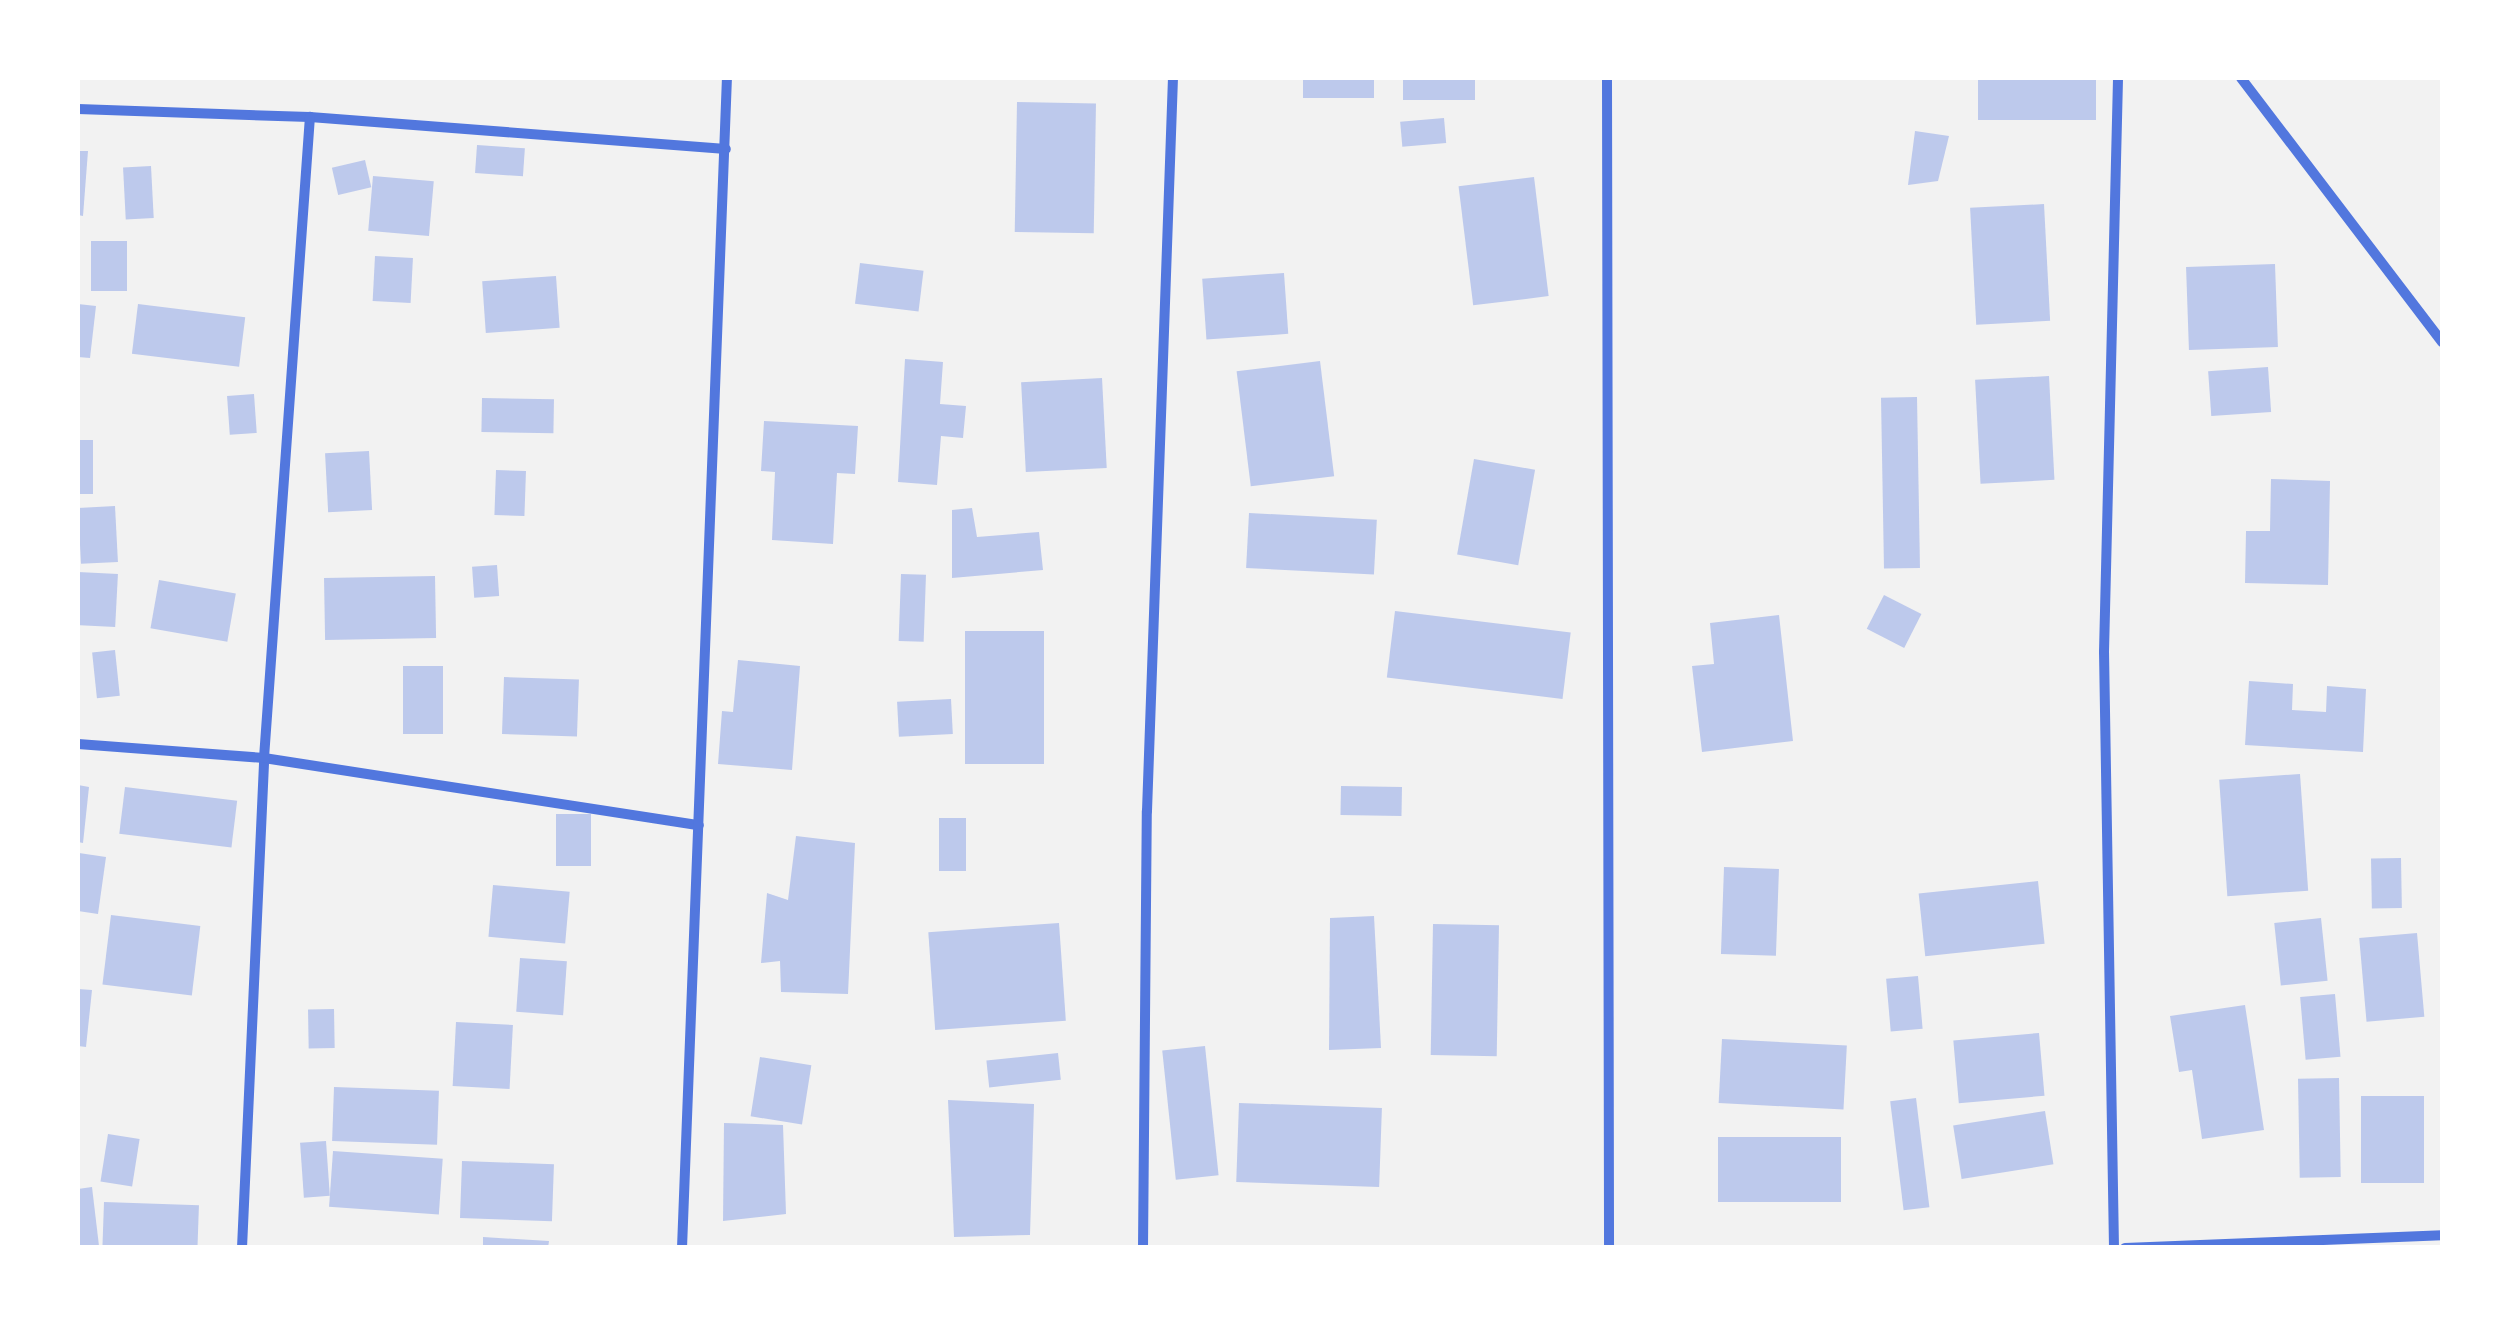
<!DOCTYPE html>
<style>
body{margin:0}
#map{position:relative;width:2520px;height:1325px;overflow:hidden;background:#f2f2f2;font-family:"Playfair Display",serif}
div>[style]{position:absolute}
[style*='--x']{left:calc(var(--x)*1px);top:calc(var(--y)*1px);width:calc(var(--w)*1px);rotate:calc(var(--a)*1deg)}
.building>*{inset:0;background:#bdc9ec;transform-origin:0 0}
.minor>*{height:10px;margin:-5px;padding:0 5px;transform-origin:5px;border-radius:5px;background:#5277de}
span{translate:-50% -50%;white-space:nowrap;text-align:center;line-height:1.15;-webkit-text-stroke:10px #fff;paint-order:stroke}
.frame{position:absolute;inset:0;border:80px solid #fff;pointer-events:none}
</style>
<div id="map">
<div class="building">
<div style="left:1303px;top:78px;width:71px;height:20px"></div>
<div style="left:1403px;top:78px;width:72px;height:22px"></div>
<div style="left:1978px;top:78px;width:118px;height:42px"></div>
<div style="left:1017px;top:102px;width:79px;height:130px;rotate:1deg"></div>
<div style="left:1444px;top:118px;width:25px;height:44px;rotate:85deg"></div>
<div style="clip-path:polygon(1915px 131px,1949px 136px,1938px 181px,1908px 185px)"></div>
<div style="left:477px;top:145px;width:48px;height:28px;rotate:4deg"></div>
<div style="clip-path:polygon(78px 151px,88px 151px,83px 216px,78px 215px)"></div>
<div style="left:365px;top:160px;width:28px;height:34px;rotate:77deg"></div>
<div style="left:151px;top:166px;width:52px;height:28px;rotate:87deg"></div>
<div style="left:373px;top:176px;width:61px;height:55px;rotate:5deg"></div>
<div style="left:1534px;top:177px;width:120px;height:76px;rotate:83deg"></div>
<div style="left:2044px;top:204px;width:117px;height:74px;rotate:87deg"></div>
<div style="left:91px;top:241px;width:36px;height:50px"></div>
<div style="left:375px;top:256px;width:38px;height:45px;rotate:3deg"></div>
<div style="left:860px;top:263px;width:64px;height:41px;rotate:7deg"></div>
<div style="left:2275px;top:264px;width:83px;height:89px;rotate:88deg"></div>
<div style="left:1284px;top:273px;width:61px;height:82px;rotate:86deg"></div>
<div style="left:556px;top:276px;width:52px;height:74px;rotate:86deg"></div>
<div style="clip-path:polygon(78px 304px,96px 306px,90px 358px,78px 357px)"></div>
<div style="left:138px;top:304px;width:108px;height:50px;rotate:7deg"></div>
<div style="clip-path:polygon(905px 359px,943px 362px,940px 404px,966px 406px,963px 438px,941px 436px,937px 485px,898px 482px)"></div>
<div style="left:1320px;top:361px;width:116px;height:84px;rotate:83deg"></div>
<div style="left:2268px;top:367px;width:45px;height:60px;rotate:86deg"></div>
<div style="left:2049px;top:376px;width:104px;height:74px;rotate:87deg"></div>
<div style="left:1102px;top:378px;width:90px;height:81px;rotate:87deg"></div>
<div style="left:254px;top:394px;width:39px;height:27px;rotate:86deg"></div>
<div style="left:1917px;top:397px;width:171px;height:36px;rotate:89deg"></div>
<div style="left:482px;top:398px;width:72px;height:34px;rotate:1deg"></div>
<div style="clip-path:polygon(764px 421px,858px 426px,855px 474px,837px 473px,833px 544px,772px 540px,775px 472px,761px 471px)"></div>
<div style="left:78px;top:440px;width:15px;height:54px"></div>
<div style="left:369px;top:451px;width:59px;height:44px;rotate:87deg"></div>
<div style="left:1474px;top:459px;width:62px;height:97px;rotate:10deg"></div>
<div style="left:496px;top:470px;width:30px;height:45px;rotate:2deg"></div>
<div style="clip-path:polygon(2271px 479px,2330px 481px,2328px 585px,2245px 583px,2246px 531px,2270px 531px)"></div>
<div style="left:115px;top:506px;width:56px;height:37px;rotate:87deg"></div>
<div style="clip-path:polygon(972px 508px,977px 537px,1039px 532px,1043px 570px,952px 578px,952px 510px)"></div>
<div style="left:1249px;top:513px;width:128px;height:55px;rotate:3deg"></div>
<div style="left:497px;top:565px;width:31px;height:25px;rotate:86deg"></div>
<div style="left:78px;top:572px;width:40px;height:53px;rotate:3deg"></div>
<div style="left:901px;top:574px;width:25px;height:67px;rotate:2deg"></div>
<div style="left:435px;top:576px;width:62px;height:111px;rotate:89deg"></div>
<div style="left:159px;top:580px;width:78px;height:49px;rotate:10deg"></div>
<div style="left:1884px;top:595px;width:42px;height:38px;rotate:27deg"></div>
<div style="left:1395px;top:611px;width:177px;height:67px;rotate:7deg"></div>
<div style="clip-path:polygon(1779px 615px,1793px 741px,1702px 752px,1692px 666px,1714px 664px,1710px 623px)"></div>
<div style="left:965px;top:631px;width:79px;height:133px"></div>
<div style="left:115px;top:650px;width:46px;height:23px;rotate:84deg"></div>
<div style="clip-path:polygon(738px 660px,800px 666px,792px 770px,718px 764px,722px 711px,733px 712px)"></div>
<div style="left:403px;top:666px;width:40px;height:68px"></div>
<div style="left:504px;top:677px;width:75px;height:57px;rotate:2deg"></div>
<div style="clip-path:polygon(2249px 681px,2293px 684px,2292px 710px,2326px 712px,2327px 686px,2366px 689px,2363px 752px,2245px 745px)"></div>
<div style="left:951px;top:699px;width:35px;height:54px;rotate:87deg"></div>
<div style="left:2300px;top:774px;width:117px;height:81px;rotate:86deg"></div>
<div style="clip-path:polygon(78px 785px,89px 787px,83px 843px,78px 842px)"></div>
<div style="left:1341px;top:786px;width:61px;height:29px;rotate:1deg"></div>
<div style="left:125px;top:787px;width:113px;height:47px;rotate:7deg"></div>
<div style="left:556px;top:814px;width:35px;height:52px"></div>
<div style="left:939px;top:818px;width:27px;height:53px"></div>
<div style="clip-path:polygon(796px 836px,855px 843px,848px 994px,781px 992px,780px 961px,761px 963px,767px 893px,788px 900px)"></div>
<div style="clip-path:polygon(79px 853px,106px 857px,98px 914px,78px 911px)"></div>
<div style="left:2401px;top:858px;width:50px;height:30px;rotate:89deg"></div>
<div style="left:1724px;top:867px;width:55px;height:87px;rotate:2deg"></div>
<div style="left:2038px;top:881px;width:63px;height:120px;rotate:84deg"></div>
<div style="left:493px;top:885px;width:77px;height:52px;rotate:5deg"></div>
<div style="left:111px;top:915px;width:90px;height:70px;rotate:7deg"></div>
<div style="clip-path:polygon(1374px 916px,1381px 1048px,1329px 1050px,1330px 918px)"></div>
<div style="left:2321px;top:918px;width:63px;height:47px;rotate:84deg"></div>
<div style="left:1059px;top:923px;width:98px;height:131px;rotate:86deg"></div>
<div style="left:1433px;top:924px;width:66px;height:131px;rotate:1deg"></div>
<div style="left:2417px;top:933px;width:84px;height:58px;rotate:85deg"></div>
<div style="left:520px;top:958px;width:47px;height:54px;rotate:4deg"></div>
<div style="left:1918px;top:976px;width:53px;height:32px;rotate:85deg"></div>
<div style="clip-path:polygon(78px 989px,92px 990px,86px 1047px,78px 1046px)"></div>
<div style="left:2335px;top:994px;width:63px;height:35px;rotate:85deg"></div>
<div style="clip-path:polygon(2245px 1005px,2264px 1130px,2202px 1139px,2192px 1070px,2179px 1072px,2170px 1016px)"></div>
<div style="left:334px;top:1009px;width:39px;height:26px;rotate:89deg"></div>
<div style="left:456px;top:1022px;width:57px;height:64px;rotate:3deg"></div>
<div style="left:2039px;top:1033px;width:63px;height:86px;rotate:85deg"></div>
<div style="left:1722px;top:1039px;width:125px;height:64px;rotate:3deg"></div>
<div style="left:1205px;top:1046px;width:130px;height:43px;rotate:84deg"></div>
<div style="left:1058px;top:1053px;width:27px;height:72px;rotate:84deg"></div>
<div style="left:760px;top:1057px;width:52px;height:60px;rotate:9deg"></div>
<div style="left:2339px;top:1078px;width:99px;height:41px;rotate:89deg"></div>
<div style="left:334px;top:1087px;width:105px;height:54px;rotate:2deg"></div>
<div style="left:2361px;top:1096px;width:63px;height:87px"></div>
<div style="left:1916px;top:1098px;width:110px;height:26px;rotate:83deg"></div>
<div style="clip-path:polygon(948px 1100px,1034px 1104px,1030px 1235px,954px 1237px)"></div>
<div style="left:1239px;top:1103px;width:143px;height:79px;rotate:2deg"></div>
<div style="left:2045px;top:1111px;width:54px;height:93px;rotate:81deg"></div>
<div style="clip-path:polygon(724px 1123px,783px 1125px,786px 1214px,723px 1221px)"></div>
<div style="left:108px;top:1134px;width:32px;height:48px;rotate:9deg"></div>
<div style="left:1718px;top:1137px;width:123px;height:65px"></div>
<div style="left:326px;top:1141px;width:55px;height:26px;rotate:86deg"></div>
<div style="left:333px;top:1151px;width:110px;height:56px;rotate:4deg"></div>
<div style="left:462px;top:1161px;width:92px;height:57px;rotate:2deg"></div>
<div style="clip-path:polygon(92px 1187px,99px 1246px,78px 1248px,78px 1189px)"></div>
<div style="left:104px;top:1202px;width:95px;height:46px;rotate:2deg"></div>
<div style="clip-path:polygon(483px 1237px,549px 1241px,548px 1248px,483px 1248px)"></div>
</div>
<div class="minor">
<div style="--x:1607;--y:78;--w:1170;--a:89.9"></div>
<div style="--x:2241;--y:78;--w:332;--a:52.7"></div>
<div style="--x:78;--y:109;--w:232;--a:2"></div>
<div style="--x:310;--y:117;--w:417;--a:4.4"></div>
<div style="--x:78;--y:744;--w:187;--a:4.3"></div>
<div style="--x:264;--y:758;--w:440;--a:8.8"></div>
<div style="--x:242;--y:1248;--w:490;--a:-87.4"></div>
<div style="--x:264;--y:758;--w:643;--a:-85.9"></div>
<div style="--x:682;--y:1248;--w:1171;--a:-87.8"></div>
<div style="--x:1143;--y:1248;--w:437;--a:-89.5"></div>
<div style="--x:1147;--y:811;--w:733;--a:-87.97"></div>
<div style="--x:2114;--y:1248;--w:596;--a:-90.96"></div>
<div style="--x:2104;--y:652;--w:574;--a:-88.6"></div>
<div style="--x:2125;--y:1248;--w:317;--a:-2.3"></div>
</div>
<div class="frame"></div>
</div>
